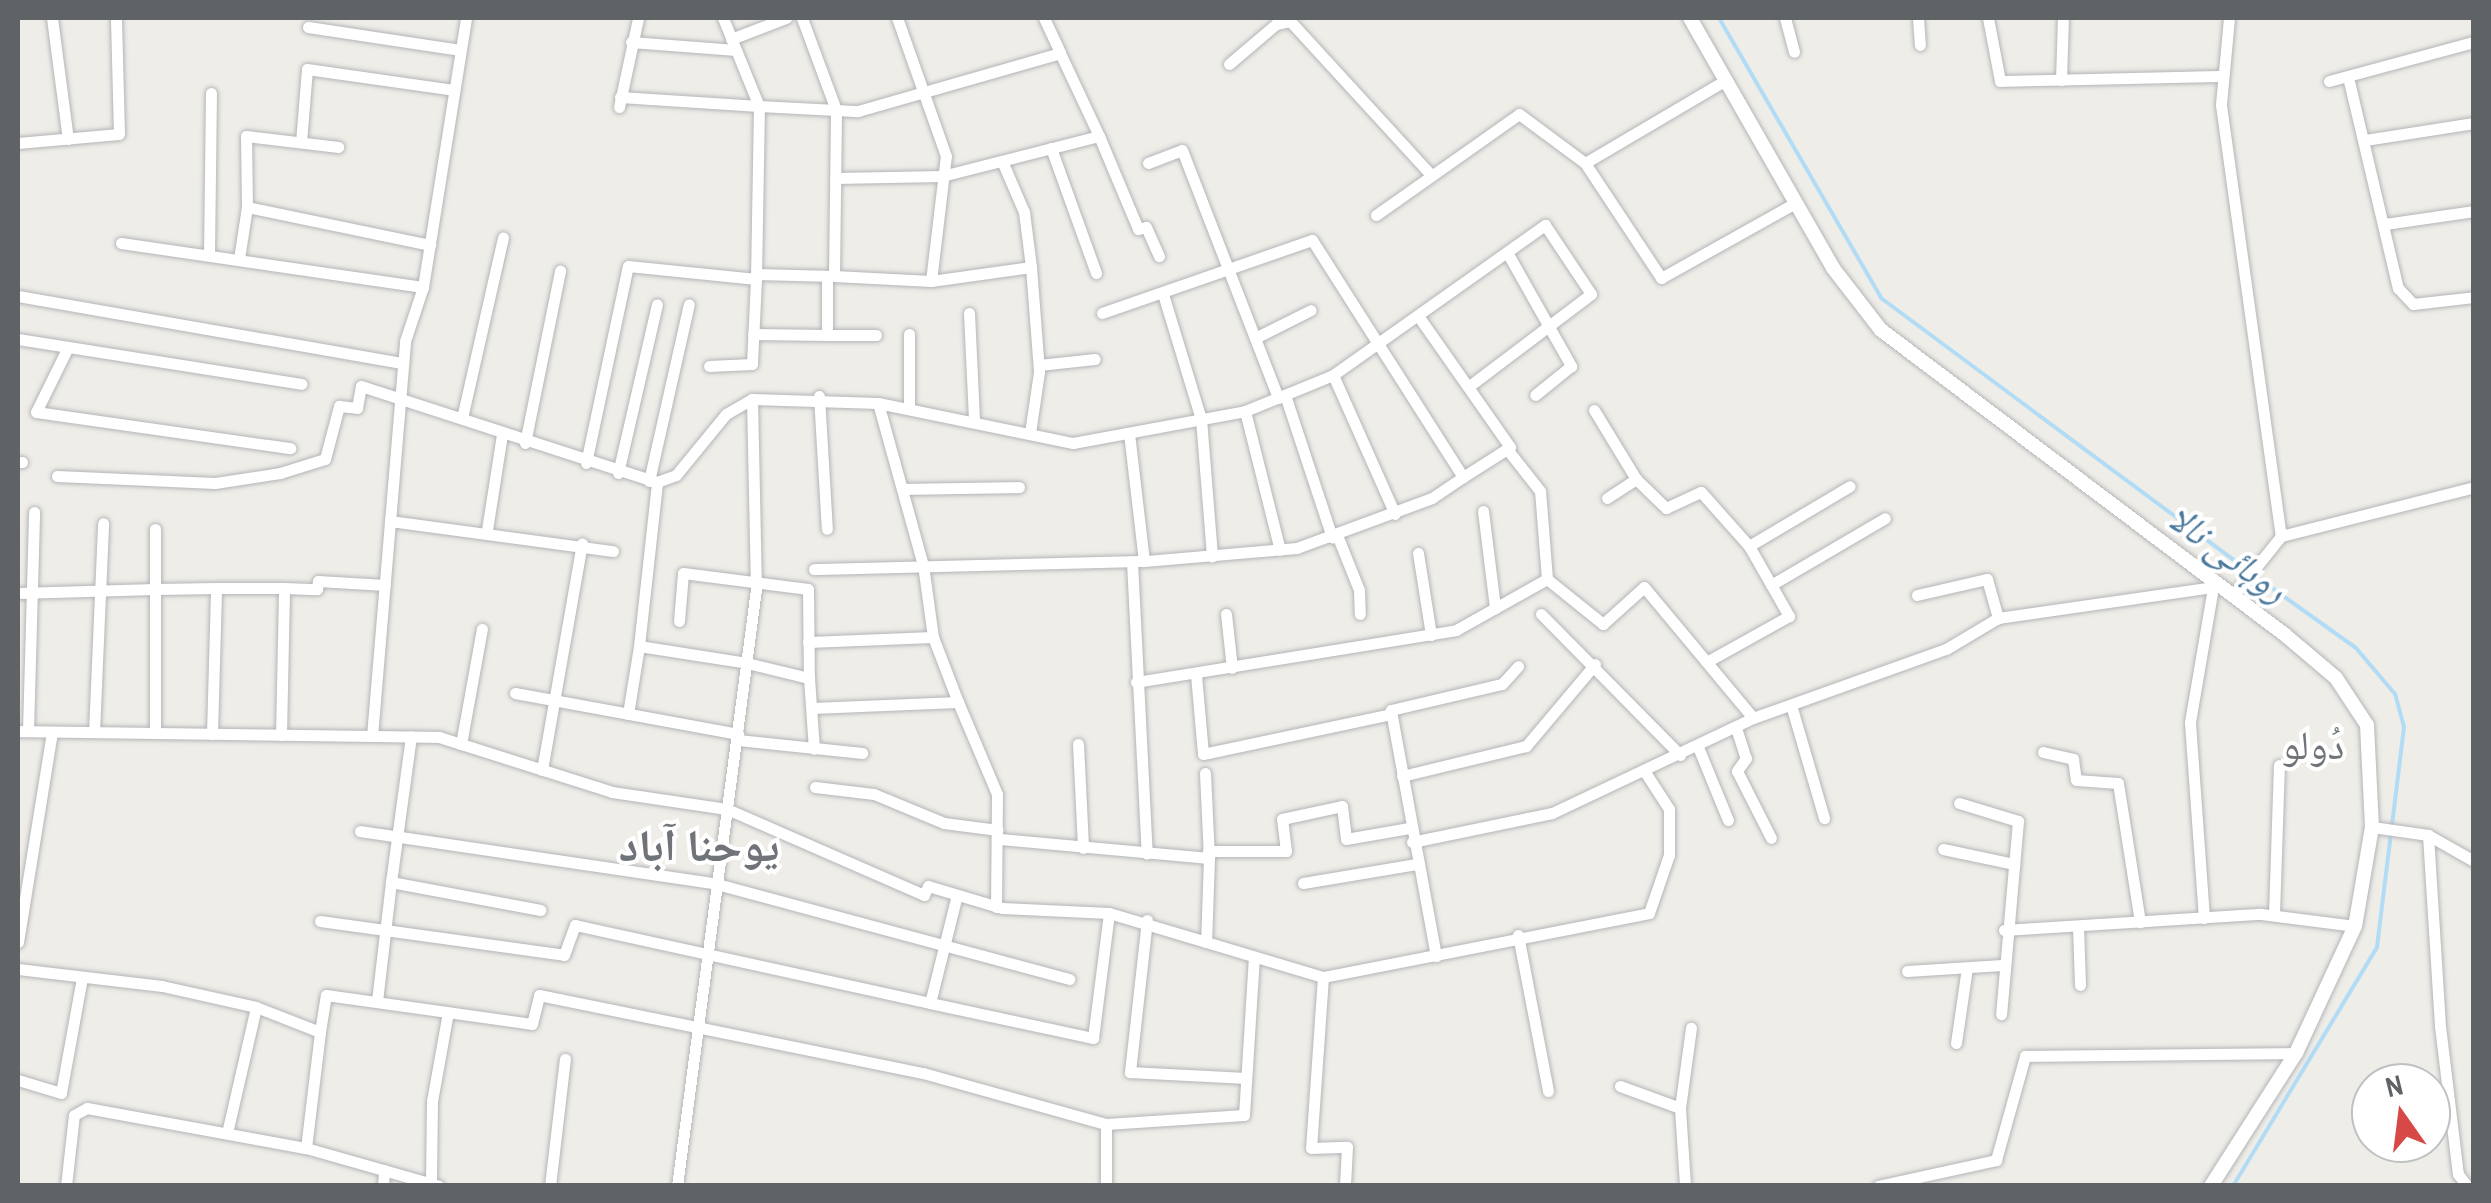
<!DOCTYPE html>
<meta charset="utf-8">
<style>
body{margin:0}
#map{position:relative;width:2491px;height:1203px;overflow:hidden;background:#efede8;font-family:"Archivo Narrow","Noto Naskh Arabic",sans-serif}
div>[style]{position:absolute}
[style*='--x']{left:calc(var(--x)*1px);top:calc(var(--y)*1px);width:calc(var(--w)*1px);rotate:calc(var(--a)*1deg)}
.stream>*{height:4px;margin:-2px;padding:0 2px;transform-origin:2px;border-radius:2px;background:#b2dcf5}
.roads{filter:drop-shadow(0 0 2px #b3b5b8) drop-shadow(0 0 2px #b3b5b8)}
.minor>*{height:11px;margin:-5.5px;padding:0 5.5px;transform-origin:5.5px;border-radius:5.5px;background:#fff}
.tertiary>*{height:14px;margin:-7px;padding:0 7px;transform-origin:7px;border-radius:7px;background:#fff}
span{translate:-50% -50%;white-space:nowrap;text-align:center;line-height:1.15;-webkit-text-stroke:8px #fff;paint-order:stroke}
.water-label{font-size:38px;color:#4c7a9e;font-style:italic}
.quarter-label{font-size:40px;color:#707478}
.district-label{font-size:45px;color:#707478;font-weight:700}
.frame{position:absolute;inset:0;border:20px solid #5f6366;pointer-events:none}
.north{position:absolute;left:2351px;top:1063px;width:100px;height:100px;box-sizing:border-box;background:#fff;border:2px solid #bfc1c2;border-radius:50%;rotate:346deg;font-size:28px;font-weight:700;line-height:40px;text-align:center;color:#5f6366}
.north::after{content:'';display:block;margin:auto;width:35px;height:45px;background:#d64947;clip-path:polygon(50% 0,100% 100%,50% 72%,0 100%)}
</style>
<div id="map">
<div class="stream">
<div style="--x:1719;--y:18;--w:323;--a:59.9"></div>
<div style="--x:1881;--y:298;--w:456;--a:36.6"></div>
<div style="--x:2233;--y:1186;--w:279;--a:-58.9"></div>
<div style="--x:2377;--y:947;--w:222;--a:-83"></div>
<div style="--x:2404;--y:727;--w:34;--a:-105"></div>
<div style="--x:2395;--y:694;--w:60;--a:-130.3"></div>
<div style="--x:2356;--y:648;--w:124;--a:-144.5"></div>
</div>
<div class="roads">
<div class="minor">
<div style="--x:52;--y:18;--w:122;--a:82.5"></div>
<div style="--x:723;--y:18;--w:95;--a:67.8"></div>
<div style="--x:759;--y:106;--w:77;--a:3"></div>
<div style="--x:836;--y:110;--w:98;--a:-110.3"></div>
<div style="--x:1044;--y:18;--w:38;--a:65"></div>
<div style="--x:1785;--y:18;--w:35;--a:75"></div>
<div style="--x:1918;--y:18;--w:27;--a:86"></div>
<div style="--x:1988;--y:18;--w:64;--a:79.2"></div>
<div style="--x:2000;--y:81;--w:223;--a:-1.3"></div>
<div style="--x:2229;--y:18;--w:87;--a:95.3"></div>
<div style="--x:2221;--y:105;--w:435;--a:82.1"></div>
<div style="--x:308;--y:27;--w:154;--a:8.6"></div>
<div style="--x:731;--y:39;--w:59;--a:-20.9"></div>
<div style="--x:631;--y:42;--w:105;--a:4.4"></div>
<div style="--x:1229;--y:64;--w:62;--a:-40.4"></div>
<div style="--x:1276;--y:24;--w:14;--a:-12"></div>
<div style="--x:1290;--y:21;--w:209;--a:47.5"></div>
<div style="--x:2348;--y:77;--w:217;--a:76.7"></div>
<div style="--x:2398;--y:288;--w:22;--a:47"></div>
<div style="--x:2413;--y:304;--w:61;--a:-6.5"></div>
<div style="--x:2061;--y:80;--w:62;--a:-88.2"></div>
<div style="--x:2329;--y:81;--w:150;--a:-15.1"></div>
<div style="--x:620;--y:97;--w:139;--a:3.7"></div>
<div style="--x:759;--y:106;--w:172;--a:91"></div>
<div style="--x:619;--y:107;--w:91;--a:-77.9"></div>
<div style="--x:2365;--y:140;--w:110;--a:-8.9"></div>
<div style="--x:301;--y:142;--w:73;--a:-85.3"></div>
<div style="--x:307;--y:69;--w:148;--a:8.1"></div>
<div style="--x:18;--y:143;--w:101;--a:-5.1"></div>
<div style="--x:119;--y:134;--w:116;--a:-91.5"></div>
<div style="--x:1051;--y:148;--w:133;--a:70.2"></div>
<div style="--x:1002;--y:161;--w:56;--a:66.7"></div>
<div style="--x:1024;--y:212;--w:55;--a:82.7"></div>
<div style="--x:1031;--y:267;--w:105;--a:85.6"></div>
<div style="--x:1039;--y:372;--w:62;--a:98.4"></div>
<div style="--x:1148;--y:163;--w:36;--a:-21"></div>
<div style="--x:1182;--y:150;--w:266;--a:68.8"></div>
<div style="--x:1585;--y:163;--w:161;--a:-30.5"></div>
<div style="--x:835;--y:178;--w:107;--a:-1.1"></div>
<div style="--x:942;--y:176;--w:162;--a:-14.3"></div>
<div style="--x:1099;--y:136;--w:101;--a:67.2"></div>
<div style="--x:1138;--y:229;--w:8;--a:-14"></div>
<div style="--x:1146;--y:227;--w:32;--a:66"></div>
<div style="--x:247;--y:207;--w:71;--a:-90.8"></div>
<div style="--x:246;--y:136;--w:93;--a:6.8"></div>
<div style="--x:1376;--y:215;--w:175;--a:-35.2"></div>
<div style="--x:1519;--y:114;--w:82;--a:36.6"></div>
<div style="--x:1585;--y:163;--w:138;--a:56.5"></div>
<div style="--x:1661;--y:278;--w:154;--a:-29.2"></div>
<div style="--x:2385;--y:224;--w:90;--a:-8.3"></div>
<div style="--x:121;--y:243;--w:305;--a:8.3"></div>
<div style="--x:1508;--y:254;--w:129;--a:60.6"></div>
<div style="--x:1571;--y:366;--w:46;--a:141.1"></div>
<div style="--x:209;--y:255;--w:162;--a:-89.3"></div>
<div style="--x:239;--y:259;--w:53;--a:-81.3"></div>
<div style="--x:247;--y:207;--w:187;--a:11.7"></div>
<div style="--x:756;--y:274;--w:78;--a:1.5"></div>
<div style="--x:834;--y:276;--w:166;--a:-89.3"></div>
<div style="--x:836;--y:110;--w:22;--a:3"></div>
<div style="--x:858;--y:111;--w:210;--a:-16"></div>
<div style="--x:1060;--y:53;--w:92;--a:64.8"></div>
<div style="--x:834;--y:276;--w:97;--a:3"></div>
<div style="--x:931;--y:281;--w:126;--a:-83.2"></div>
<div style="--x:946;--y:156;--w:146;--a:-109.5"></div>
<div style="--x:931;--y:281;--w:101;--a:-8"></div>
<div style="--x:1163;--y:294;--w:131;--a:73.1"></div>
<div style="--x:1201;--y:419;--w:138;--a:85.4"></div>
<div style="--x:18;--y:296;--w:391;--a:9.9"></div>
<div style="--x:969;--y:313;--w:107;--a:87.3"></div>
<div style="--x:1102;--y:313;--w:222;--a:-19.2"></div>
<div style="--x:1312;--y:240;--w:281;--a:57.5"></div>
<div style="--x:1463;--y:477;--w:37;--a:146"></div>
<div style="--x:1432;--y:498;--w:144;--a:159.7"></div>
<div style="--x:1297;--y:548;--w:154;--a:175.1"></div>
<div style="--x:1144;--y:561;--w:129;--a:-96.7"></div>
<div style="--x:1421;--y:320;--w:155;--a:55"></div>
<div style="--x:1510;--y:447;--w:56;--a:147.4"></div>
<div style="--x:753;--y:334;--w:74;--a:0.8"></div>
<div style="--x:827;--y:335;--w:59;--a:-90"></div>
<div style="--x:909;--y:334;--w:74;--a:90"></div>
<div style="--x:827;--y:335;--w:49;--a:0"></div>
<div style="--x:1257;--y:337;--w:60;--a:-26.6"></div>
<div style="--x:18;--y:339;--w:287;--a:9"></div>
<div style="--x:67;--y:349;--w:70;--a:116.2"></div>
<div style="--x:36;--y:412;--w:257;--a:8.1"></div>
<div style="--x:1039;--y:365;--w:56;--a:-6.1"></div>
<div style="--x:1333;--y:375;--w:152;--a:66"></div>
<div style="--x:1285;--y:395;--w:150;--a:71.7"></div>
<div style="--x:819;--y:396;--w:133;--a:86.6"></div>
<div style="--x:878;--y:403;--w:168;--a:74.5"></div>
<div style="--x:923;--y:565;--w:73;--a:82.1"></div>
<div style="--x:933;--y:637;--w:70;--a:69"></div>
<div style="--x:1594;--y:410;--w:81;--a:58.7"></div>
<div style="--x:1245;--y:411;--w:143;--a:75.9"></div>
<div style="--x:462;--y:418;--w:185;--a:-77.2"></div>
<div style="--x:525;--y:443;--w:176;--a:-78.5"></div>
<div style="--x:18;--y:462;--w:4;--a:0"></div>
<div style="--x:586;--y:463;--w:201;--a:-78"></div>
<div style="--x:628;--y:266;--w:129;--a:5.8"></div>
<div style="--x:756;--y:279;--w:85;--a:92.7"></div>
<div style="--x:752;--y:364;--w:43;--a:177.3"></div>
<div style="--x:618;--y:473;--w:173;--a:-77"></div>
<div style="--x:57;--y:476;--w:158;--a:2.5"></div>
<div style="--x:215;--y:483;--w:66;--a:-8.7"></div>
<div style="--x:280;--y:473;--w:47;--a:-17.3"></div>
<div style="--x:325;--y:459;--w:55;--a:-75.2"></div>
<div style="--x:339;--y:406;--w:18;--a:6"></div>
<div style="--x:357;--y:408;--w:22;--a:-80"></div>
<div style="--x:361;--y:386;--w:311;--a:18"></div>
<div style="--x:657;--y:482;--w:20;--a:-20"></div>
<div style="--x:676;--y:475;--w:79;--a:-50.7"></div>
<div style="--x:726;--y:414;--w:30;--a:-30"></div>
<div style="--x:752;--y:399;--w:126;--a:1.8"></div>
<div style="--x:878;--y:403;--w:199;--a:11.6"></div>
<div style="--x:1073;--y:443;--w:175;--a:-10.5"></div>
<div style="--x:1245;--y:411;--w:95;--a:-22.2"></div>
<div style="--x:1333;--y:375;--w:260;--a:-35.3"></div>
<div style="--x:1545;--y:225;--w:83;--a:56.3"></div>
<div style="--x:1591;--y:294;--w:154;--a:142.9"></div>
<div style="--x:649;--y:481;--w:181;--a:-77.3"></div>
<div style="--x:904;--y:489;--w:115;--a:-1"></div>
<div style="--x:1607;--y:498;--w:35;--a:-33"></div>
<div style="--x:1636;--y:479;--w:42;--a:44"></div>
<div style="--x:1666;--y:508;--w:38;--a:-25"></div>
<div style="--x:1701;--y:492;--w:72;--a:48.4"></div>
<div style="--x:1749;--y:546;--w:81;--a:60.3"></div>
<div style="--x:1789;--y:616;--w:93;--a:150.9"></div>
<div style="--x:1483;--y:511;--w:98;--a:82.9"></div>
<div style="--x:390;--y:521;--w:225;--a:7.7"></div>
<div style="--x:487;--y:530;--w:97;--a:-81.1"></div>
<div style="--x:1337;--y:535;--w:59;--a:68.2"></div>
<div style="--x:1359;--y:590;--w:24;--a:88"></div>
<div style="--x:1749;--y:546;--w:117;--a:-30.7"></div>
<div style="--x:1418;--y:553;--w:83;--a:81"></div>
<div style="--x:1132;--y:562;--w:292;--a:87.1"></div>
<div style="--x:814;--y:569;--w:330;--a:-1.4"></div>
<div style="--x:1547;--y:579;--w:72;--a:38.8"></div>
<div style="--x:1603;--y:624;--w:55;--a:-42.1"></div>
<div style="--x:1644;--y:587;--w:170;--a:50.2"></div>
<div style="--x:1771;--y:585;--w:132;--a:-30.4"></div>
<div style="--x:18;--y:593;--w:137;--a:-1.7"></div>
<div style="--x:155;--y:589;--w:60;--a:-90"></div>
<div style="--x:1917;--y:595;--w:72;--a:-12.9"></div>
<div style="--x:1987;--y:579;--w:41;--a:74.2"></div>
<div style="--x:2233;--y:596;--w:77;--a:-51.3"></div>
<div style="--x:2281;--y:536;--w:199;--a:-14.2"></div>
<div style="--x:1226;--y:614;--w:54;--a:83.7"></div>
<div style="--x:1541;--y:614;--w:198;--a:45.4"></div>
<div style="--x:679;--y:621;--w:48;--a:-85.2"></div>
<div style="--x:683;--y:573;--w:126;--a:7.3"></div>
<div style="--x:808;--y:589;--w:89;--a:89.4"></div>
<div style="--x:808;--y:642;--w:125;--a:-2.3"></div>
<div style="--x:639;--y:646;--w:165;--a:-83.7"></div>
<div style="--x:1196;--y:675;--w:79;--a:84.9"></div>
<div style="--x:1203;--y:754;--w:192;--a:-12"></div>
<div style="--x:1136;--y:682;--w:324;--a:-9.2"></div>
<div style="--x:1456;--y:630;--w:104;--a:-29.3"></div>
<div style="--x:1547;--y:579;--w:88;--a:-94.5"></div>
<div style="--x:1540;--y:491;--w:53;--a:-128.2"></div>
<div style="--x:515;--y:693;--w:227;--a:10.4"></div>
<div style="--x:1791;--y:705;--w:118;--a:73.7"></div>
<div style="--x:812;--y:708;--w:146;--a:-2.4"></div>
<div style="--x:958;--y:702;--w:100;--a:67"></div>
<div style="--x:997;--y:794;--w:113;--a:90.5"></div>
<div style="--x:628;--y:714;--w:69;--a:-80.8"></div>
<div style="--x:639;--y:646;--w:109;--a:8.9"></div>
<div style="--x:747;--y:663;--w:64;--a:13.6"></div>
<div style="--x:809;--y:678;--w:71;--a:86"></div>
<div style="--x:1736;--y:728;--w:32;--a:72"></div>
<div style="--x:1746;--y:758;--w:16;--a:125"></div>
<div style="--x:1737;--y:771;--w:75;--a:63.1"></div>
<div style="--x:18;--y:731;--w:421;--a:0.8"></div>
<div style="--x:439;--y:737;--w:182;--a:17.6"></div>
<div style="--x:612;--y:792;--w:116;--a:8.4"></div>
<div style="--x:727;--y:809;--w:215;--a:23.6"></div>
<div style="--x:924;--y:895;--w:10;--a:-66"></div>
<div style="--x:928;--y:886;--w:77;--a:16.6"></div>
<div style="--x:1002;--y:908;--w:107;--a:2.7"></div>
<div style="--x:1109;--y:913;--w:101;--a:16.6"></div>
<div style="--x:28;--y:731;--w:219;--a:-88.4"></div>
<div style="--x:94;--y:732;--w:209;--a:-87.5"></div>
<div style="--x:155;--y:733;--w:144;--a:-90"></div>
<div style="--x:155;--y:589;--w:61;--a:-0.9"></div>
<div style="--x:212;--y:734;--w:146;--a:-88.4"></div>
<div style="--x:216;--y:588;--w:68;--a:0"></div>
<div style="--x:281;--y:735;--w:147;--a:-88.8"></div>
<div style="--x:284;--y:588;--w:33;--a:2"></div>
<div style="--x:317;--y:589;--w:8;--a:-83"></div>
<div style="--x:318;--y:581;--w:67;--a:3.4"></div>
<div style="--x:372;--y:736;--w:396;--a:-85.2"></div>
<div style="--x:405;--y:341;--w:57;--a:-71.6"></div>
<div style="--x:423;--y:287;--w:272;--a:-80.9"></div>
<div style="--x:738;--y:740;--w:125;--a:6"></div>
<div style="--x:461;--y:744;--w:117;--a:-79.7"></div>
<div style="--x:1078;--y:744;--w:104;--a:87.2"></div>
<div style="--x:1698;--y:747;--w:79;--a:67.7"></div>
<div style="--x:2043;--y:752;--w:31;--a:13"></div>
<div style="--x:2073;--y:759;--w:21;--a:82"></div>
<div style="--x:2076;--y:780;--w:42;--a:4.1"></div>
<div style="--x:2118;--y:783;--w:141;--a:81"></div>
<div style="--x:542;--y:770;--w:230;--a:-80"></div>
<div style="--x:1205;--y:773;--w:85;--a:87.3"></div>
<div style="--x:1402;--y:776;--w:128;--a:-13.6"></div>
<div style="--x:1526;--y:746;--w:107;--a:-49.9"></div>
<div style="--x:815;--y:787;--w:59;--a:6.8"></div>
<div style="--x:874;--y:794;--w:76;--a:22.5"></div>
<div style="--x:944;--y:823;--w:54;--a:7.4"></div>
<div style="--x:1959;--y:803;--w:62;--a:17"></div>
<div style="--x:2018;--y:821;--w:194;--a:95"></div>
<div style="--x:2372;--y:827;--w:57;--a:8.1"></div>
<div style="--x:2428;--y:835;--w:53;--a:29.5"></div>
<div style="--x:360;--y:831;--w:361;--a:8.4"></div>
<div style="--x:717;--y:884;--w:365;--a:15.1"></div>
<div style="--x:2428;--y:835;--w:191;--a:86.4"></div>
<div style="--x:2440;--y:1026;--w:149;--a:83.1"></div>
<div style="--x:2458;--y:1174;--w:15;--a:53"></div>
<div style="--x:1000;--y:839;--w:210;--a:5.2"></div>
<div style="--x:1209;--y:858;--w:84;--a:92"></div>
<div style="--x:1206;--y:942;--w:122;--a:16.7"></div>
<div style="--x:1323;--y:977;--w:332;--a:-11.1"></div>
<div style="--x:1649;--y:913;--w:61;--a:-71"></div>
<div style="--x:1669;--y:855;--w:46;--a:-90"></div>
<div style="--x:1669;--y:809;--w:44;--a:-123"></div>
<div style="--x:1412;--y:842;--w:143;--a:-11.7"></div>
<div style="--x:1552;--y:813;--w:222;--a:-25.3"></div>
<div style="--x:1753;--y:718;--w:205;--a:-19.7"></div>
<div style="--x:1946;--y:649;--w:61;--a:-30.8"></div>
<div style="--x:1998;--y:618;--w:225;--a:-8.2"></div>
<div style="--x:1943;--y:849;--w:73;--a:11.9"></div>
<div style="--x:1208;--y:851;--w:78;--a:0"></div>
<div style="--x:1286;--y:851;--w:32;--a:-97"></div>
<div style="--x:1282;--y:819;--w:61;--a:-12.2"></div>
<div style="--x:1342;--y:806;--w:33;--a:83"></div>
<div style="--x:1346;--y:839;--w:64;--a:-9.9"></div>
<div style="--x:391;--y:882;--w:147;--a:-82.2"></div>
<div style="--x:1303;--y:883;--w:115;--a:-9.5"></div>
<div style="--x:2274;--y:914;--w:149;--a:-88.1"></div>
<div style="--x:2204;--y:918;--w:196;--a:-94.1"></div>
<div style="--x:2190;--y:722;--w:136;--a:-80.3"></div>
<div style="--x:1147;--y:920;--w:153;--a:96.4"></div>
<div style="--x:1130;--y:1072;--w:116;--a:3"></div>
<div style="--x:320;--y:921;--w:246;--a:7.9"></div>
<div style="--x:564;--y:955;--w:32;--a:-70"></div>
<div style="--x:575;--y:925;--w:363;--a:12.4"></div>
<div style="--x:930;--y:1003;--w:111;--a:-76"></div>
<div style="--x:2078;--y:927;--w:58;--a:88"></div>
<div style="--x:2004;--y:930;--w:257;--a:-3.6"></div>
<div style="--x:2261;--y:914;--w:95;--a:7.3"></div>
<div style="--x:1518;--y:935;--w:159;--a:79.1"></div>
<div style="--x:18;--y:942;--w:213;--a:-80.8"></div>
<div style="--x:1436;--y:956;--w:250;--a:-100.4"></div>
<div style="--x:1391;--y:710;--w:114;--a:-13.2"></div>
<div style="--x:1502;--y:684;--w:24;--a:-48"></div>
<div style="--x:18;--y:969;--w:145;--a:6.7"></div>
<div style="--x:162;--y:986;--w:96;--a:12.6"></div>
<div style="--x:256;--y:1007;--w:69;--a:21.3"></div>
<div style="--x:320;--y:1032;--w:37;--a:-81"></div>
<div style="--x:326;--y:995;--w:208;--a:8"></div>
<div style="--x:532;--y:1024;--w:30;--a:-76"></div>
<div style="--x:539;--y:995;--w:392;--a:11.5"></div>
<div style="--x:923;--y:1073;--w:190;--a:15.6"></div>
<div style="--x:1106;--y:1124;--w:138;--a:-3.7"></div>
<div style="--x:1244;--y:1115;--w:157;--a:-86.4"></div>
<div style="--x:1907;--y:971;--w:95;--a:-3.6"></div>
<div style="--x:1323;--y:977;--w:171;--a:94"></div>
<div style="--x:1311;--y:1148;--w:36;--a:-2"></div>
<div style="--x:1347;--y:1147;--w:39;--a:93"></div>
<div style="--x:377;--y:1001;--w:120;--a:-83.3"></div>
<div style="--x:391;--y:882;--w:152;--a:10.6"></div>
<div style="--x:930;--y:1003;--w:167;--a:12.1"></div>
<div style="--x:1093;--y:1038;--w:126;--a:-82.7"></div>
<div style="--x:1956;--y:1043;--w:76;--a:-81.7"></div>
<div style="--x:18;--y:1080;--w:45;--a:16.8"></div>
<div style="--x:61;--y:1093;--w:118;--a:-79.7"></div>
<div style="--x:1620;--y:1086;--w:64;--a:20.1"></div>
<div style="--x:1680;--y:1108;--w:78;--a:86.3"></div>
<div style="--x:1680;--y:1108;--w:81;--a:-82.2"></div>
<div style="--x:227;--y:1133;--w:129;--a:-77"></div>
<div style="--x:306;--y:1148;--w:117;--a:-83.1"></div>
<div style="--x:431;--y:1183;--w:82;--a:-89.3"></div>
<div style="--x:432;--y:1101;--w:90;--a:-79.8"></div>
<div style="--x:66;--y:1186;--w:71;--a:-83.6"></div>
<div style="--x:74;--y:1115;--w:15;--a:-28"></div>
<div style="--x:87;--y:1108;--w:223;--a:10.4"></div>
<div style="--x:306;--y:1148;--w:138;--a:15.9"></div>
<div style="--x:383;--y:1186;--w:16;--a:-86"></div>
<div style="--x:550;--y:1186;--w:128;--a:-83.3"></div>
<div style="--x:677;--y:1186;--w:602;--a:-82.46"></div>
<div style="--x:756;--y:589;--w:190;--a:-91.2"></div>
<div style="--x:1106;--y:1186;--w:62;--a:-90"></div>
<div style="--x:1878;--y:1186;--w:121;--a:-12.4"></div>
<div style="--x:1996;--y:1160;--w:108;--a:-74.4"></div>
<div style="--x:2025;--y:1056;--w:271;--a:-0.6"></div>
</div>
<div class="tertiary">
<div style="--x:1690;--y:18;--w:288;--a:60.2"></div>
<div style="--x:1833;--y:268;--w:78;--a:52.3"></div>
<div style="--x:1881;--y:330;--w:505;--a:37.03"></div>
<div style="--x:2284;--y:634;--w:68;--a:40.2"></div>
<div style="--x:2336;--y:678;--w:56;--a:56.6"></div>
<div style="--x:2367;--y:725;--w:102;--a:87.2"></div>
<div style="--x:2372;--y:827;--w:100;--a:99.7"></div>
<div style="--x:2355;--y:926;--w:140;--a:114.9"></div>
<div style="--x:2296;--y:1053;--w:158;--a:122.6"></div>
</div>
</div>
<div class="water-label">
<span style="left:2228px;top:553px;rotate:36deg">روہائی نالا</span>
</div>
<div class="quarter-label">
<span style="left:2313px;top:745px">دُولو</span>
</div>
<div class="district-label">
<span style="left:699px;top:845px">یوحنا آباد</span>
</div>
<div class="frame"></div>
<div class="north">N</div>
</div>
